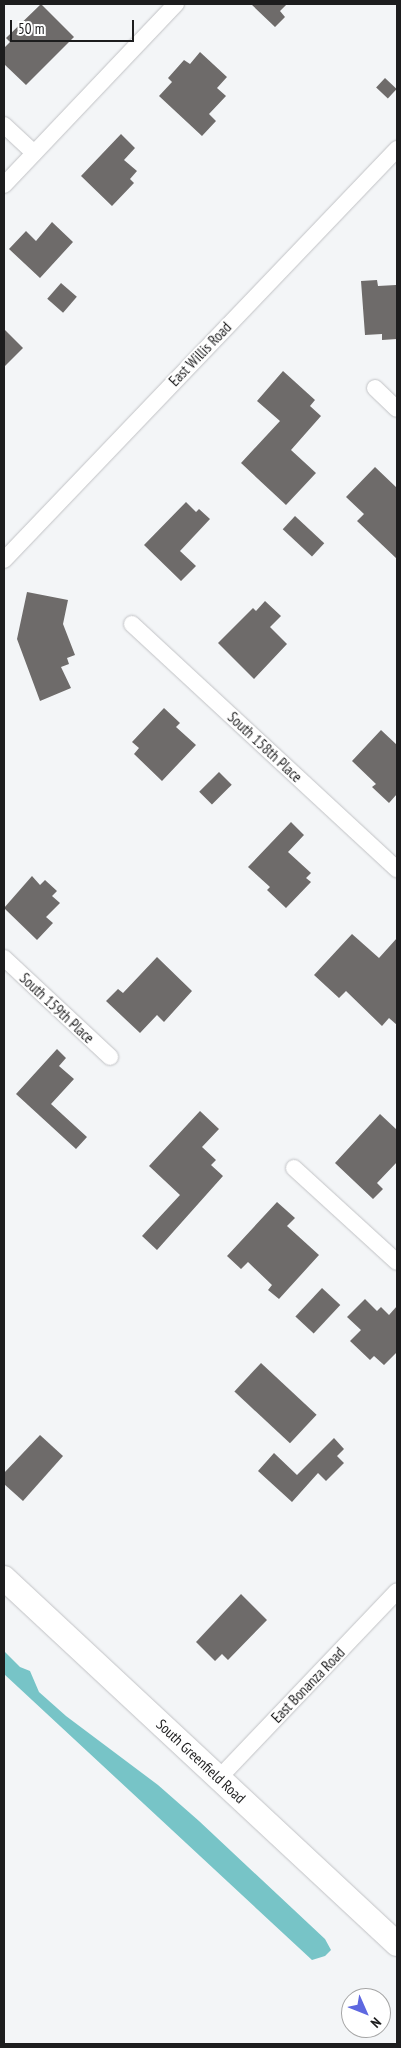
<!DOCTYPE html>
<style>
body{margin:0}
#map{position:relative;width:401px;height:2048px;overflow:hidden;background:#f3f5f7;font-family:"PT Sans Narrow",sans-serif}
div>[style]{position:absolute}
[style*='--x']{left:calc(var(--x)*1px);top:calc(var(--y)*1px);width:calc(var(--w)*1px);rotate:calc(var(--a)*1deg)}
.water>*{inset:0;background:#77c4c7}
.building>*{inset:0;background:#6e6b6a;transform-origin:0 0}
.roads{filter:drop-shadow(0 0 1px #c1c2c5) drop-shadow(0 0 1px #c1c2c5)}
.street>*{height:16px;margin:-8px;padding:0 8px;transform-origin:8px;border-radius:8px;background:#fff}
.secondary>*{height:24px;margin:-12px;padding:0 12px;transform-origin:12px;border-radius:12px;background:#fff}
span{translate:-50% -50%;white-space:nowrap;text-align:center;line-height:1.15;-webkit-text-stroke:4px #fff;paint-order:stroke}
.street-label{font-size:15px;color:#1d1d1e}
.frame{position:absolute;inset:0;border:5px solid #1d1d1e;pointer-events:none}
.north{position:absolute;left:341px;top:1988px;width:50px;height:50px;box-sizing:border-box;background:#fff;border:1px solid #a5a5a5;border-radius:50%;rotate:134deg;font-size:14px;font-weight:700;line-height:20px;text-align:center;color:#1d1d1e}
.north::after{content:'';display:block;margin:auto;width:18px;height:22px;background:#5e68e0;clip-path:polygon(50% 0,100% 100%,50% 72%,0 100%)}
.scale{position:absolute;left:10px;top:20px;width:124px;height:22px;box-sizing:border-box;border:2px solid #1d1d1e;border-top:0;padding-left:6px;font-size:15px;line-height:18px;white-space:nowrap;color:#1d1d1e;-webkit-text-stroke:4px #fff;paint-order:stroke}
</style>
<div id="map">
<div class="water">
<div style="clip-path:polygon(4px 1651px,20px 1667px,30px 1671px,39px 1692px,66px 1716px,158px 1785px,199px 1821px,325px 1939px,331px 1950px,325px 1956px,312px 1960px,4px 1674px)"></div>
</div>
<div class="building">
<div style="clip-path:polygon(41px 4px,74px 37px,26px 85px,4px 64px,4px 48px,10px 42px,6px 38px)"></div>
<div style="clip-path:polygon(251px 4px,287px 4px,280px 11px,285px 17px,275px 27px)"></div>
<div style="clip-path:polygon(200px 52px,227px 77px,217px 88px,226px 96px,209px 114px,216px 121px,202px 136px,159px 96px,172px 82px,168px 78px,184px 60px,190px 64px)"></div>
<div style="left:385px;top:78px;width:16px;height:13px;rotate:43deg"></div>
<div style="clip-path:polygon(121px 134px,135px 148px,124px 160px,137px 171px,130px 179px,134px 183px,112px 206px,81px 176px)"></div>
<div style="clip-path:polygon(52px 222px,73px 242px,40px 278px,9px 249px,26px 231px,36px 241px)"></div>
<div style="clip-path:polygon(377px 280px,378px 286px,396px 285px,397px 339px,382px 340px,382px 334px,365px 335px,361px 281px)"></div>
<div style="left:61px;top:283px;width:21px;height:21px;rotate:41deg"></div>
<div style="clip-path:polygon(4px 329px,23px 348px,4px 367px)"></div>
<div style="clip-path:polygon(283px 371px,315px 400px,310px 406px,321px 416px,291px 450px,316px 473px,286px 505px,241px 463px,280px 421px,257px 401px)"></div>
<div style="clip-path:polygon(375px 467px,397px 488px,397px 559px,357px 521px,364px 514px,346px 497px)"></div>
<div style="clip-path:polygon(186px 502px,196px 512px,199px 509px,210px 519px,180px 551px,196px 566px,181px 581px,144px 545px)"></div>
<div style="left:295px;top:516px;width:40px;height:18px;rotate:43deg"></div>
<div style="clip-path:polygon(27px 592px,68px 600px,63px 624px,75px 655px,67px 658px,69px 664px,61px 667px,71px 688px,40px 701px,17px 639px)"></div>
<div style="clip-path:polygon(265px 601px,281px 616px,270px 627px,287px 644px,254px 679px,218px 643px,253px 608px,256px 611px)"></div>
<div style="clip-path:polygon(164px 708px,180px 723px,176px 727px,196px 745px,162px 781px,134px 754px,139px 748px,132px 742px)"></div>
<div style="clip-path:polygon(381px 730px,397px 745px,397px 794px,389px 803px,372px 787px,376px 784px,352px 761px)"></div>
<div style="left:219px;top:772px;width:18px;height:28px;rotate:45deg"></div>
<div style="clip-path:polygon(291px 822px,304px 835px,288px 852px,311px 873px,306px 878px,311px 882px,286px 908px,267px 890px,270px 887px,248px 867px)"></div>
<div style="clip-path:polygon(32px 876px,40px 885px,45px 880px,57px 891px,52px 896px,60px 903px,46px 917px,53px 923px,37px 940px,4px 908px)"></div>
<div style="clip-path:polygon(352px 934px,379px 958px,397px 938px,397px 1025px,389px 1018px,382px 1026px,346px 991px,339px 998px,314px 975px)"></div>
<div style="clip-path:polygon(157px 957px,192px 991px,164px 1022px,157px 1015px,140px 1033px,106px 1001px,118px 989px,123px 993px)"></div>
<div style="clip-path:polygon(57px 1049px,66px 1058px,59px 1066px,74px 1079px,51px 1104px,87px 1137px,76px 1149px,16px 1094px)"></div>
<div style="clip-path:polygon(200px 1111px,219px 1129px,202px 1147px,216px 1160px,211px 1165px,223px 1176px,157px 1250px,142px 1236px,180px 1195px,149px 1166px)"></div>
<div style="clip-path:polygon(380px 1114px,397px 1130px,397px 1162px,377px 1183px,383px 1189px,373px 1199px,335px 1163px)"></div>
<div style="clip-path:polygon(277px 1202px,295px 1218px,287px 1226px,319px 1255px,279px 1299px,268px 1290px,272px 1285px,248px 1262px,241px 1269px,227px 1256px)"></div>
<div style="left:322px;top:1288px;width:25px;height:39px;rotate:43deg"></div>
<div style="clip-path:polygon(365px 1299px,377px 1311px,381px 1307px,389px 1315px,397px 1306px,397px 1352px,384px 1365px,374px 1356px,370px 1360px,350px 1341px,361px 1330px,347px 1317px)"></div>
<div style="left:261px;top:1363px;width:76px;height:39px;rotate:43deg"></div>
<div style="clip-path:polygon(40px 1435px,63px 1456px,23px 1501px,4px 1484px,4px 1473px)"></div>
<div style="clip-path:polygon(334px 1438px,344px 1449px,337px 1456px,344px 1463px,326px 1481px,318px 1473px,292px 1502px,258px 1471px,274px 1453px,297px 1475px)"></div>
<div style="clip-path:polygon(241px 1594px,267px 1620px,228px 1660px,222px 1654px,215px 1661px,196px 1642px)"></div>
</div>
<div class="roads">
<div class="street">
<div style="--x:4;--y:125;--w:41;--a:43"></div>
<div style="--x:4;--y:185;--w:250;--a:-46.5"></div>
<div style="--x:375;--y:388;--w:30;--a:44"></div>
<div style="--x:4;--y:560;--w:569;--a:-46.28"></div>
<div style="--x:132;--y:624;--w:361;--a:42.8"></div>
<div style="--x:4;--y:958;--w:145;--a:43"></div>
<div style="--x:294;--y:1168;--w:139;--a:42.4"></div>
<div style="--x:219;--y:1778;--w:258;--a:-46.4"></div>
</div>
<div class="secondary">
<div style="--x:4;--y:1578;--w:537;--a:42.96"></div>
</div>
</div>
<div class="street-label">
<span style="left:200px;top:354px;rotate:-46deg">East Willis Road</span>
<span style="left:265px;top:747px;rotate:43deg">South 158th Place</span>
<span style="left:57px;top:1008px;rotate:43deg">South 159th Place</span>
<span style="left:308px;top:1685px;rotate:-46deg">East Bonanza Road</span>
<span style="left:201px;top:1761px;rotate:43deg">South Greenfield Road</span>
</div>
<div class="frame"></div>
<div class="north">N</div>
<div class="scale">50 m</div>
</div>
